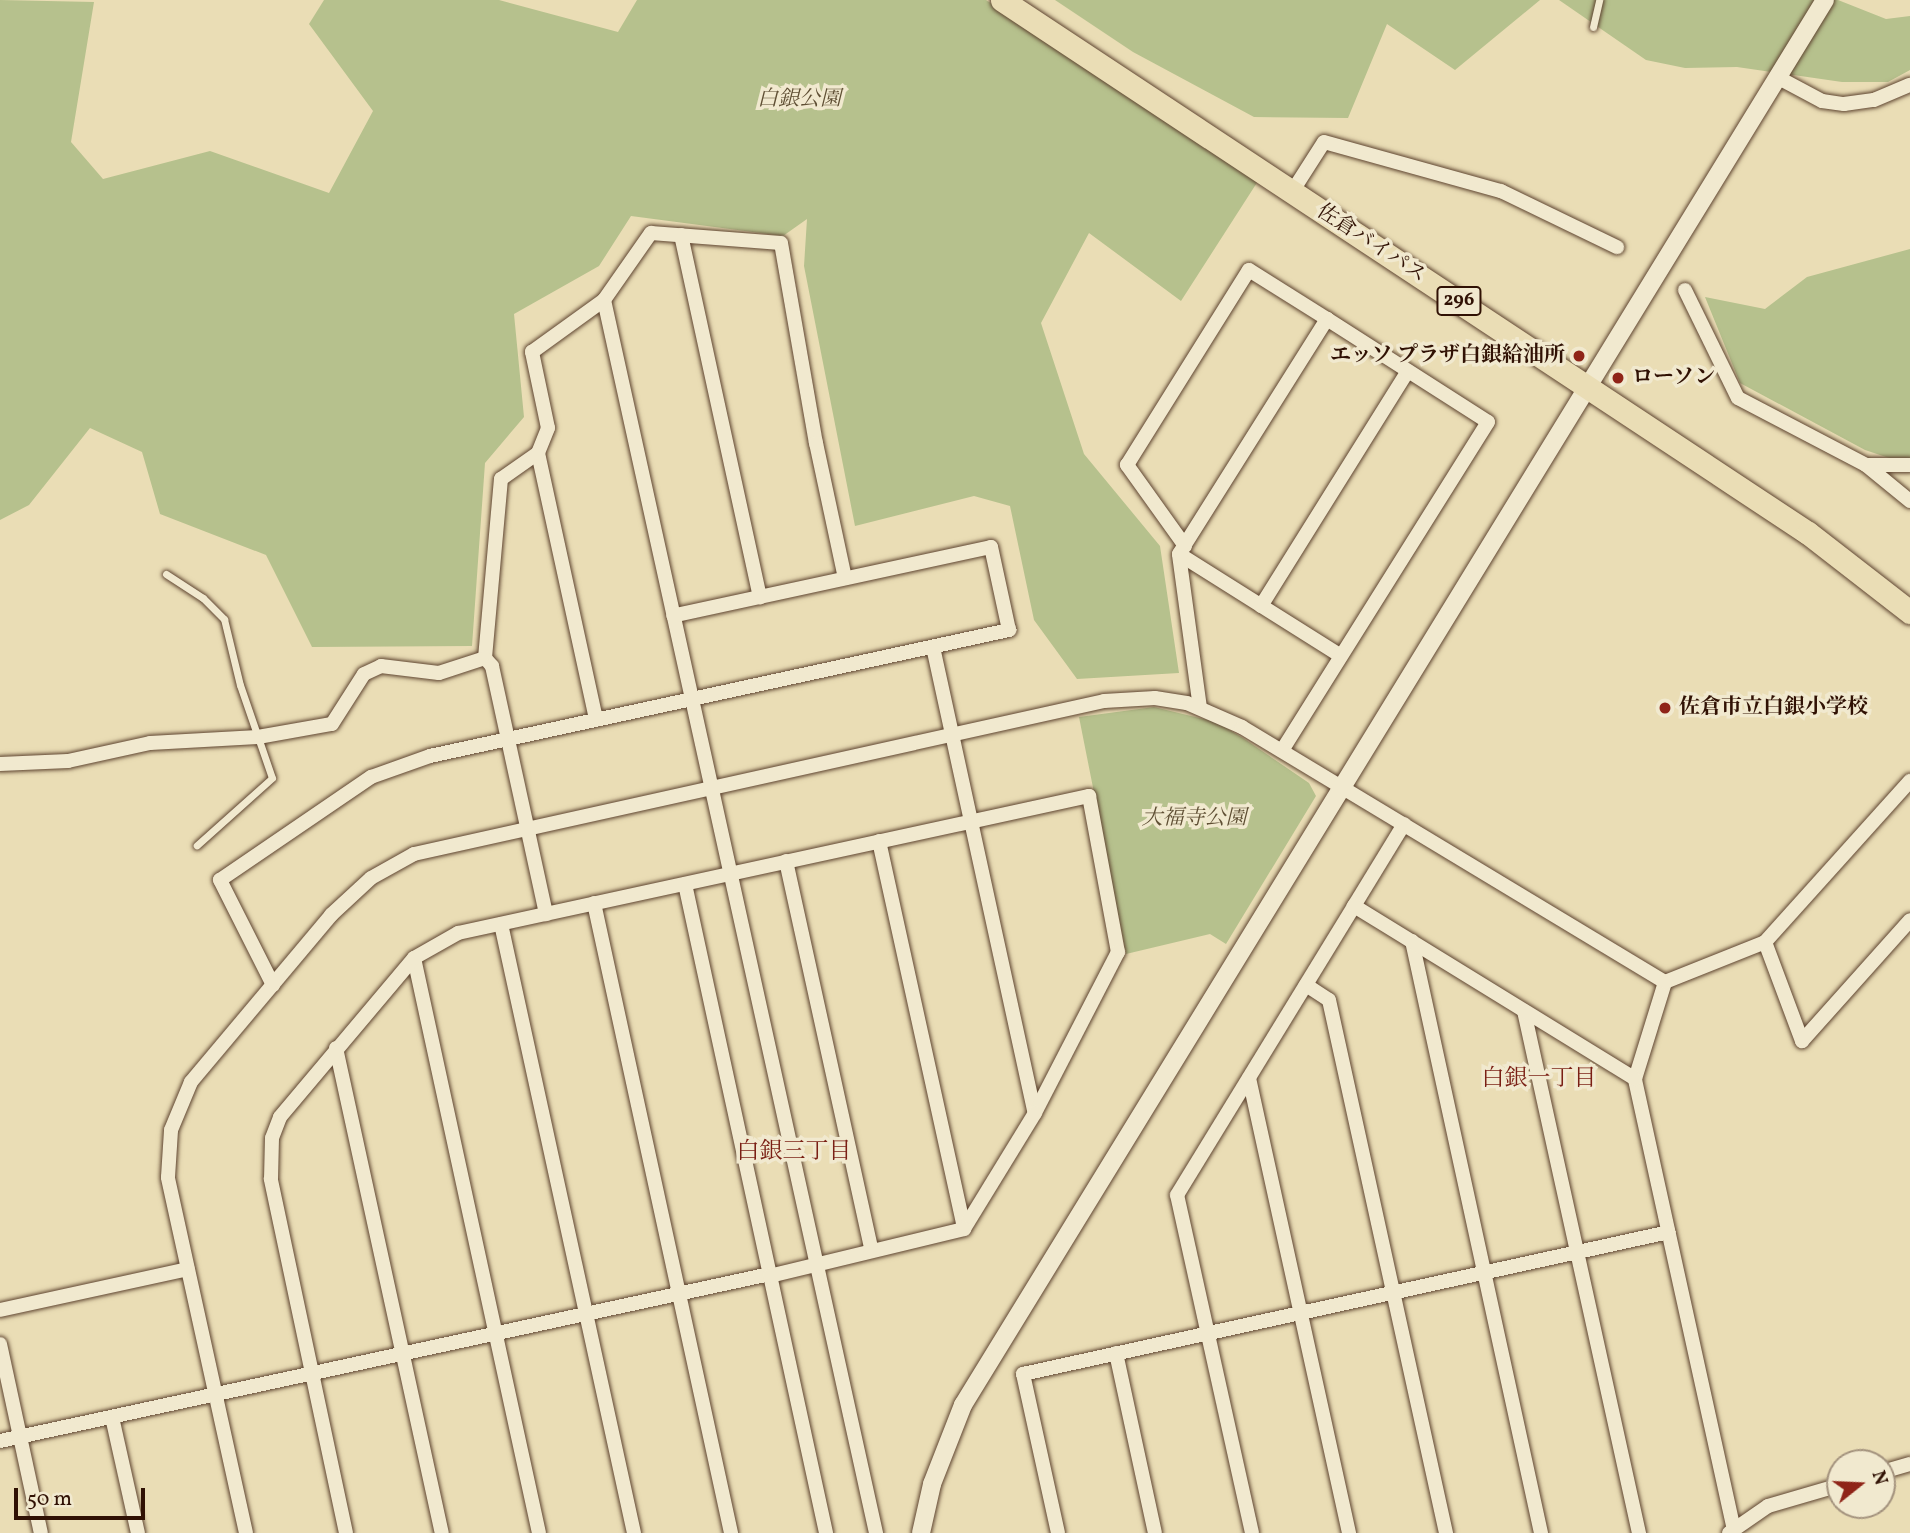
<!DOCTYPE html>
<meta charset="utf-8">
<style>
body{margin:0}
#map{position:relative;width:1910px;height:1533px;overflow:hidden;background:#eaddb5;font-family:Vollkorn,"Noto Serif JP",serif}
div>[style]{position:absolute}
[style*='--x']{left:calc(var(--x)*1px);top:calc(var(--y)*1px);width:calc(var(--w)*1px);rotate:calc(var(--a)*1deg)}
.green>*{inset:0;background:#b6c18d}
.roads{filter:drop-shadow(0 0 2px #5e4430) drop-shadow(0 0 2px #5e4430)}
.service>*{height:7px;margin:-3.5px;padding:0 3.5px;transform-origin:3.5px;border-radius:3.5px;background:#f1e9cf}
.minor>*{height:14px;margin:-7px;padding:0 7px;transform-origin:7px;border-radius:7px;background:#f1e9cf}
.tertiary>*{height:18px;margin:-9px;padding:0 9px;transform-origin:9px;border-radius:9px;background:#f1e9cf}
.trunk>*{height:23px;margin:-11.5px;padding:0 11.5px;transform-origin:11.5px;border-radius:11.5px;background:#eaddb5}
.dots>*{width:19px;height:19px;translate:-50% -50%;box-sizing:border-box;border:4px solid #f1e9cf;border-radius:50%}
span{translate:-50% -50%;white-space:nowrap;text-align:center;line-height:1.15;-webkit-text-stroke:7px #f1e9cf;paint-order:stroke}
.shield-label span{padding:2px 5px;background:#f1e9cf;border:2px solid;border-radius:5px;-webkit-text-stroke-width:0}
.shield-label{font-size:19px;color:#301104;font-weight:700}
.park-label{font-size:21px;color:#5f4f34;font-style:italic}
.street-label{font-size:21px;color:#301104}
.poi-label{font-size:21px;color:#301104;font-weight:700}
.right{translate:-100% -50%;text-align:right}
.left{translate:0 -50%;text-align:left}
.neighbourhood-label{font-size:23px;color:#7a1f14}
.north{position:absolute;left:1826px;top:1449px;width:70px;height:70px;box-sizing:border-box;background:#f1e9cf;border:2px solid #a4937e;border-radius:50%;rotate:72deg;font-size:19px;font-weight:700;line-height:28px;text-align:center;color:#301104}
.north::after{content:'';display:block;margin:auto;width:24px;height:32px;background:#8f2418;clip-path:polygon(50% 0,100% 100%,50% 72%,0 100%)}
.scale{position:absolute;left:14px;top:1488px;width:131px;height:32px;box-sizing:border-box;border:4px solid #301104;border-top:0;padding-left:9px;font-size:21px;line-height:24px;white-space:nowrap;color:#301104;-webkit-text-stroke:5px #f1e9cf;paint-order:stroke}
</style>
<div id="map">
<div class="green">
<div style="clip-path:polygon(0 0,94px 2px,71px 142px,103px 179px,210px 151px,329px 193px,373px 111px,309px 24px,324px 0,499px 0,618px 32px,637px 0,986px 0,1260px 178px,1181px 301px,1089px 233px,1041px 323px,1084px 454px,1160px 546px,1179px 673px,1077px 679px,1034px 620px,1010px 506px,974px 496px,855px 526px,804px 266px,807px 219px,783px 236px,631px 216px,599px 266px,514px 314px,524px 417px,485px 463px,472px 646px,312px 647px,266px 555px,160px 514px,142px 452px,90px 428px,29px 505px,0 520px)"></div>
<div style="clip-path:polygon(1055px 0,1540px 0,1455px 70px,1387px 24px,1348px 118px,1254px 117px,1133px 52px)"></div>
<div style="clip-path:polygon(1559px 0,1838px 0,1886px 19px,1910px 16px,1910px 70px,1888px 82px,1842px 82px,1737px 67px,1685px 68px,1646px 60px)"></div>
<div style="clip-path:polygon(1910px 249px,1910px 465px,1865px 450px,1740px 383px,1705px 297px,1765px 309px,1807px 277px)"></div>
<div style="clip-path:polygon(1154px 707px,1216px 722px,1243px 738px,1309px 783px,1316px 796px,1226px 944px,1210px 934px,1126px 954px,1079px 717px)"></div>
</div>
<div class="roads">
<div class="service">
<div style="--x:1593;--y:27;--w:28;--a:-77"></div>
<div style="--x:166;--y:574;--w:44;--a:33"></div>
<div style="--x:203;--y:598;--w:30;--a:45"></div>
<div style="--x:224;--y:619;--w:68;--a:76.4"></div>
<div style="--x:240;--y:685;--w:98;--a:71"></div>
<div style="--x:272;--y:778;--w:101;--a:138.2"></div>
</div>
<div class="minor">
<div style="--x:1777;--y:77;--w:51;--a:28.1"></div>
<div style="--x:1822;--y:101;--w:22;--a:8"></div>
<div style="--x:1844;--y:104;--w:30;--a:-8"></div>
<div style="--x:1874;--y:100;--w:39;--a:-23"></div>
<div style="--x:1292;--y:192;--w:59;--a:-57.4"></div>
<div style="--x:1324;--y:142;--w:184;--a:15.5"></div>
<div style="--x:1501;--y:191;--w:129;--a:25.8"></div>
<div style="--x:681;--y:235;--w:371;--a:77.7"></div>
<div style="--x:1685;--y:290;--w:120;--a:63.9"></div>
<div style="--x:1738;--y:398;--w:144;--a:27.6"></div>
<div style="--x:1866;--y:465;--w:57;--a:39.3"></div>
<div style="--x:604;--y:300;--w:1263;--a:77.56"></div>
<div style="--x:538;--y:453;--w:273;--a:77.7"></div>
<div style="--x:1866;--y:465;--w:44;--a:0"></div>
<div style="--x:1185;--y:546;--w:100;--a:-125.6"></div>
<div style="--x:1127;--y:465;--w:230;--a:-58"></div>
<div style="--x:1249;--y:270;--w:92;--a:32.1"></div>
<div style="--x:1179;--y:554;--w:191;--a:32.2"></div>
<div style="--x:1261;--y:606;--w:277;--a:-58"></div>
<div style="--x:933;--y:647;--w:477;--a:77.7"></div>
<div style="--x:485;--y:658;--w:180;--a:-84.9"></div>
<div style="--x:501;--y:479;--w:45;--a:-35.1"></div>
<div style="--x:538;--y:453;--w:27;--a:-68"></div>
<div style="--x:548;--y:428;--w:78;--a:-101.9"></div>
<div style="--x:532;--y:352;--w:89;--a:-35.8"></div>
<div style="--x:604;--y:300;--w:82;--a:-55"></div>
<div style="--x:651;--y:233;--w:130;--a:4.4"></div>
<div style="--x:781;--y:243;--w:203;--a:80.1"></div>
<div style="--x:816;--y:443;--w:138;--a:77.9"></div>
<div style="--x:1200;--y:708;--w:155;--a:-97.8"></div>
<div style="--x:1179;--y:554;--w:278;--a:-57.8"></div>
<div style="--x:1327;--y:319;--w:191;--a:32.6"></div>
<div style="--x:1488;--y:422;--w:388;--a:122.1"></div>
<div style="--x:0;--y:764;--w:68;--a:-2.5"></div>
<div style="--x:68;--y:761;--w:84;--a:-12.4"></div>
<div style="--x:150;--y:743;--w:108;--a:-3.2"></div>
<div style="--x:258;--y:737;--w:75;--a:-10"></div>
<div style="--x:332;--y:724;--w:59;--a:-57.4"></div>
<div style="--x:364;--y:674;--w:19;--a:-25"></div>
<div style="--x:381;--y:666;--w:58;--a:6.9"></div>
<div style="--x:439;--y:673;--w:48;--a:-18.1"></div>
<div style="--x:485;--y:658;--w:11;--a:49"></div>
<div style="--x:492;--y:666;--w:254;--a:77.7"></div>
<div style="--x:879;--y:841;--w:397;--a:77.6"></div>
<div style="--x:786;--y:861;--w:397;--a:77.6"></div>
<div style="--x:685;--y:884;--w:664;--a:77.74"></div>
<div style="--x:594;--y:903;--w:645;--a:77.73"></div>
<div style="--x:1354;--y:906;--w:96;--a:-58.6"></div>
<div style="--x:501;--y:924;--w:623;--a:77.68"></div>
<div style="--x:1412;--y:941;--w:606;--a:77.71"></div>
<div style="--x:1765;--y:942;--w:217;--a:-48"></div>
<div style="--x:414;--y:958;--w:588;--a:77.74"></div>
<div style="--x:273;--y:985;--w:118;--a:-116.8"></div>
<div style="--x:220;--y:880;--w:183;--a:-34.3"></div>
<div style="--x:371;--y:777;--w:63;--a:-19.6"></div>
<div style="--x:430;--y:756;--w:593;--a:-12.28"></div>
<div style="--x:1009;--y:630;--w:85;--a:-102.2"></div>
<div style="--x:991;--y:547;--w:325;--a:167.8"></div>
<div style="--x:1306;--y:985;--w:27;--a:33"></div>
<div style="--x:1329;--y:1000;--w:546;--a:77.62"></div>
<div style="--x:1524;--y:1011;--w:535;--a:77.58"></div>
<div style="--x:336;--y:1048;--w:496;--a:77.7"></div>
<div style="--x:1249;--y:1078;--w:466;--a:77.6"></div>
<div style="--x:0;--y:1310;--w:192;--a:-12.3"></div>
<div style="--x:0;--y:1344;--w:193;--a:77.8"></div>
<div style="--x:1116;--y:1353;--w:184;--a:77.8"></div>
<div style="--x:112;--y:1417;--w:119;--a:77.4"></div>
<div style="--x:0;--y:1441;--w:788;--a:-12.24"></div>
<div style="--x:1882;--y:1472;--w:29;--a:-16"></div>
<div style="--x:1734;--y:1530;--w:462;--a:-102.4"></div>
<div style="--x:1635;--y:1079;--w:102;--a:-72.8"></div>
<div style="--x:1665;--y:982;--w:108;--a:-21.8"></div>
<div style="--x:1765;--y:942;--w:106;--a:69.5"></div>
<div style="--x:1802;--y:1041;--w:162;--a:-48.2"></div>
<div style="--x:246;--y:1533;--w:364;--a:-102.4"></div>
<div style="--x:168;--y:1177;--w:47;--a:-86.3"></div>
<div style="--x:171;--y:1130;--w:52;--a:-67.4"></div>
<div style="--x:191;--y:1082;--w:218;--a:-50"></div>
<div style="--x:331;--y:915;--w:54;--a:-42.8"></div>
<div style="--x:371;--y:878;--w:49;--a:-29.2"></div>
<div style="--x:414;--y:854;--w:707;--a:-12.5"></div>
<div style="--x:1104;--y:701;--w:51;--a:-3.4"></div>
<div style="--x:1155;--y:698;--w:32;--a:9"></div>
<div style="--x:1187;--y:703;--w:60;--a:23.6"></div>
<div style="--x:1242;--y:727;--w:494;--a:31.1"></div>
<div style="--x:346;--y:1533;--w:362;--a:-102"></div>
<div style="--x:271;--y:1179;--w:41;--a:-88.6"></div>
<div style="--x:272;--y:1138;--w:22;--a:-69"></div>
<div style="--x:280;--y:1117;--w:208;--a:-49.9"></div>
<div style="--x:414;--y:958;--w:51;--a:-29.6"></div>
<div style="--x:458;--y:933;--w:646;--a:-12.25"></div>
<div style="--x:1089;--y:796;--w:159;--a:79.5"></div>
<div style="--x:1118;--y:952;--w:181;--a:117.3"></div>
<div style="--x:1035;--y:1113;--w:136;--a:121.5"></div>
<div style="--x:964;--y:1229;--w:200;--a:166.4"></div>
<div style="--x:1058;--y:1533;--w:163;--a:-102.4"></div>
<div style="--x:1023;--y:1374;--w:661;--a:-12.4"></div>
<div style="--x:1252;--y:1533;--w:346;--a:-102.5"></div>
<div style="--x:1177;--y:1195;--w:339;--a:-58.5"></div>
<div style="--x:1354;--y:906;--w:330;--a:31.6"></div>
<div style="--x:1729;--y:1533;--w:47;--a:-34.7"></div>
<div style="--x:1768;--y:1506;--w:75;--a:-16.3"></div>
</div>
<div class="tertiary">
<div style="--x:921;--y:1533;--w:50;--a:-77.3"></div>
<div style="--x:932;--y:1484;--w:85;--a:-68.6"></div>
<div style="--x:963;--y:1405;--w:1648;--a:-58.47"></div>
</div>
<div class="trunk">
<div style="--x:1002;--y:0;--w:966;--a:33.48"></div>
<div style="--x:1808;--y:533;--w:129;--a:37.8"></div>
</div>
</div>
<div class="dots">
<div style="left:1579px;top:356px;background:#8f2418"></div>
<div style="left:1618px;top:378px;background:#8f2418"></div>
<div style="left:1665px;top:708px;background:#8f2418"></div>
</div>
<div class="shield-label">
<span style="left:1459px;top:301px">296</span>
</div>
<div class="park-label">
<span style="left:799px;top:100px">白銀公園</span>
<span style="left:1194px;top:819px">大福寺公園</span>
</div>
<div class="street-label">
<span style="left:1371px;top:244px;rotate:33deg">佐倉バイパス</span>
</div>
<div class="poi-label">
<span class="right" style="left:1565px;top:356px">エッソ プラザ白銀給油所</span>
<span class="left" style="left:1632px;top:378px">ローソン</span>
<span class="left" style="left:1679px;top:708px">佐倉市立白銀小学校</span>
</div>
<div class="neighbourhood-label">
<span style="left:1539px;top:1079px">白銀一丁目</span>
<span style="left:794px;top:1152px">白銀三丁目</span>
</div>
<div class="north">N</div>
<div class="scale">50 m</div>
</div>
